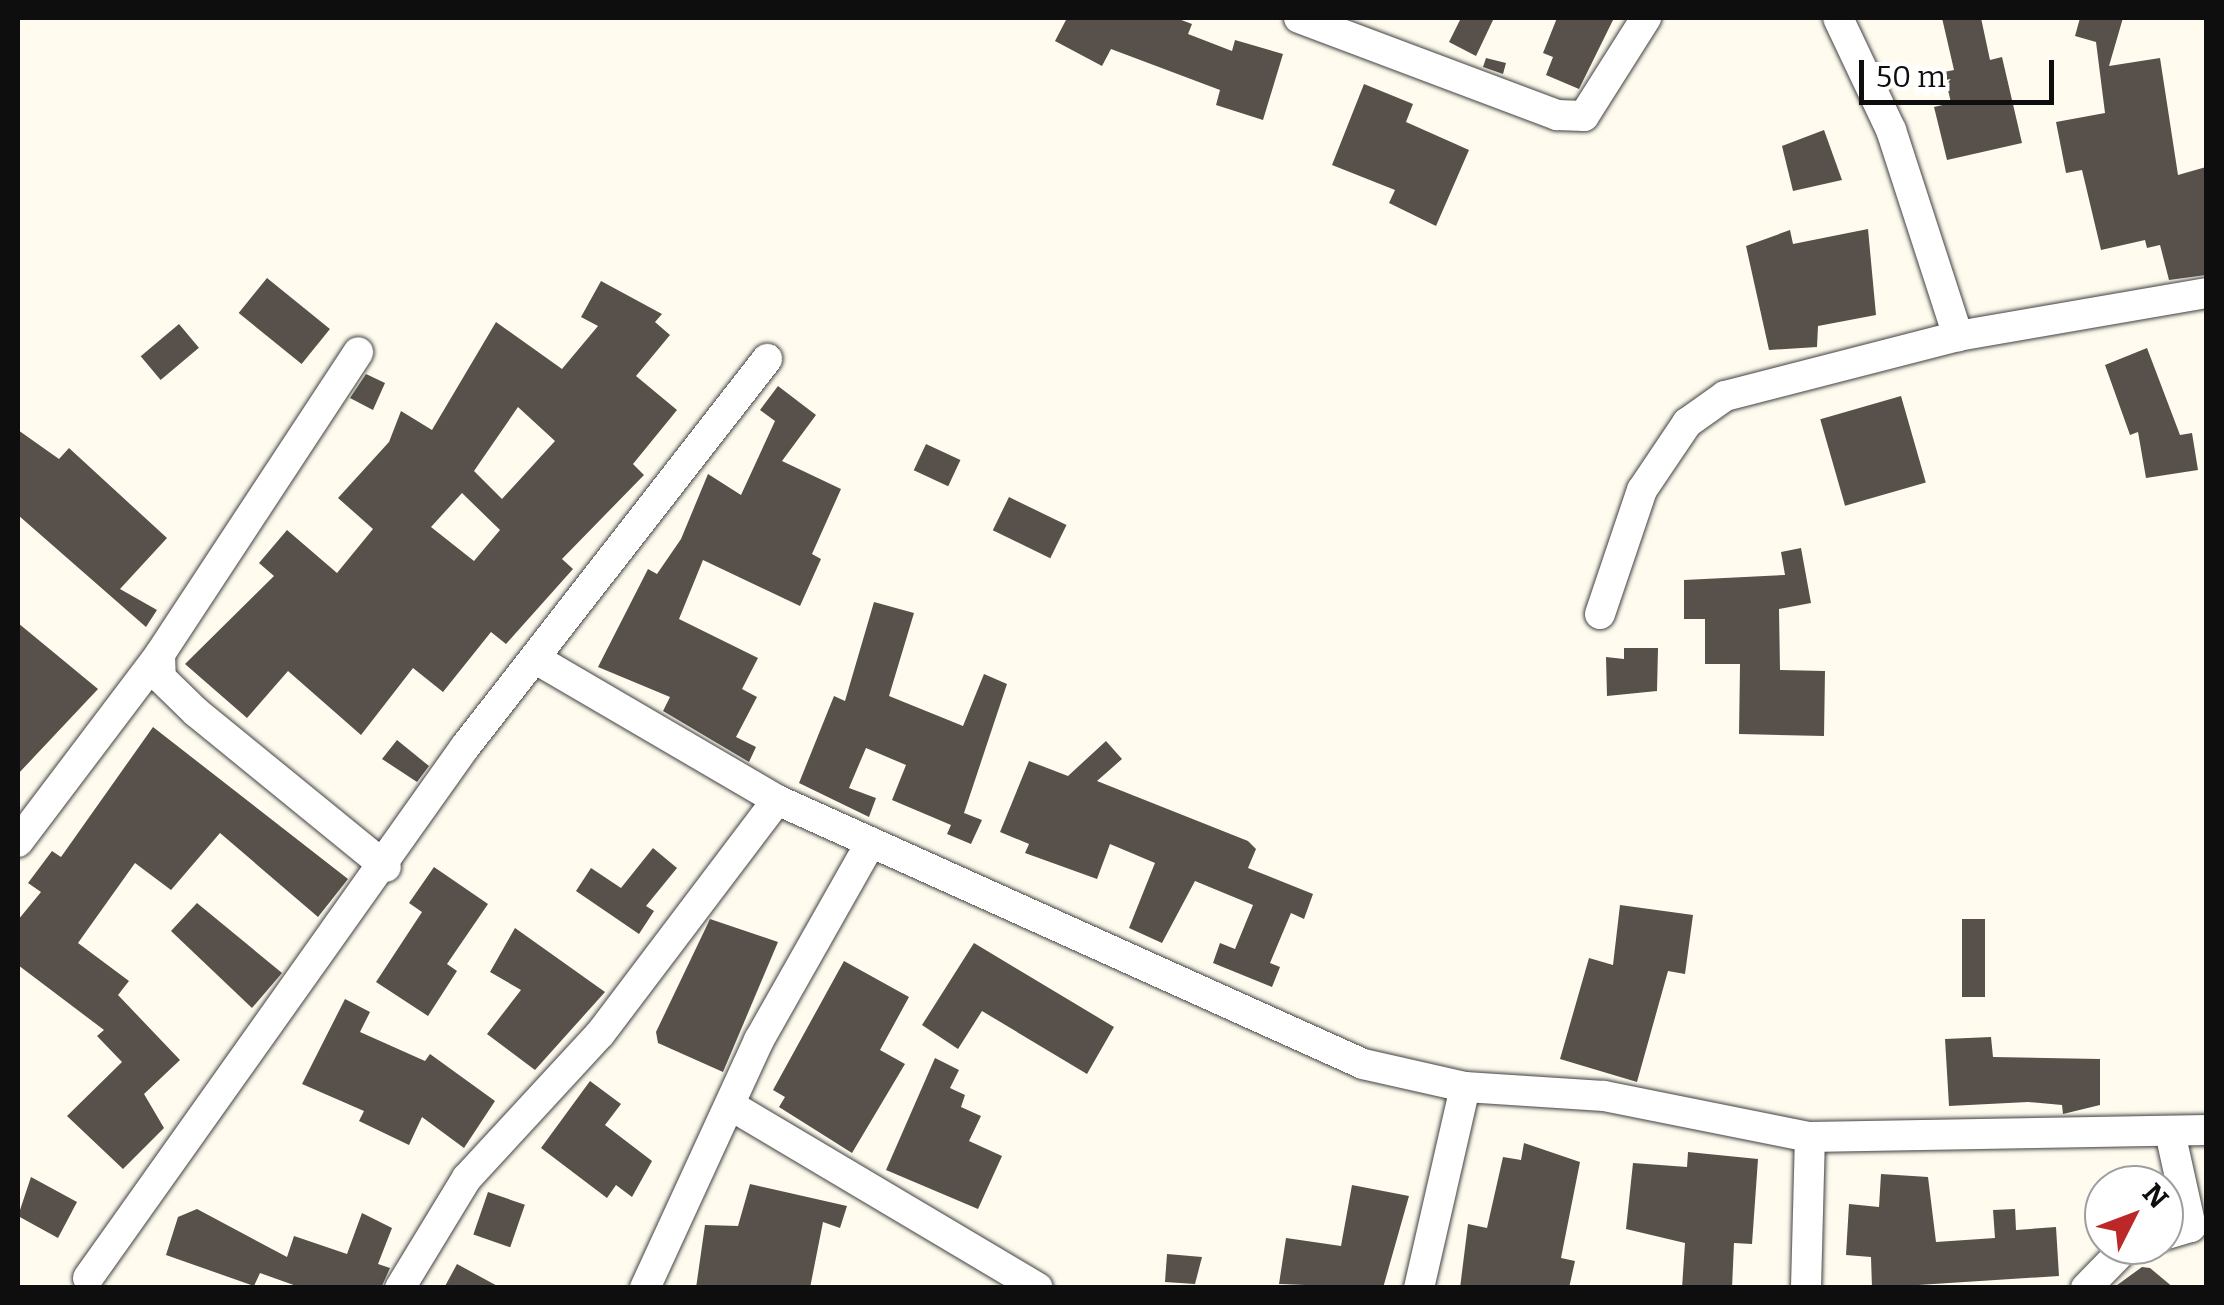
<!DOCTYPE html>
<style>
body{margin:0}
#map{position:relative;width:2224px;height:1305px;overflow:hidden;background:#fffcef;font-family:Bitter,serif}
div>[style]{position:absolute}
[style*='--x']{left:calc(var(--x)*1px);top:calc(var(--y)*1px);width:calc(var(--w)*1px);rotate:calc(var(--a)*1deg)}
.building>*{inset:0;background:#57504b;transform-origin:0 0}
.roads{filter:drop-shadow(0 0 2px #414141) drop-shadow(0 0 2px #414141)}
.street>*{height:30px;margin:-15px;padding:0 15px;transform-origin:15px;border-radius:15px;background:#fff}
span{translate:-50% -50%;white-space:nowrap;text-align:center;line-height:1.15;-webkit-text-stroke:10px #fff;paint-order:stroke}
.frame{position:absolute;inset:0;border:20px solid #0e0e0e;pointer-events:none}
.north{position:absolute;left:2084px;top:1165px;width:100px;height:100px;box-sizing:border-box;background:#fff;border:2px solid #9f9f9f;border-radius:50%;rotate:48deg;font-size:28px;font-weight:700;line-height:40px;text-align:center;color:#0e0e0e}
.north::after{content:'';display:block;margin:auto;width:35px;height:45px;background:#bc2828;clip-path:polygon(50% 0,100% 100%,50% 72%,0 100%)}
.scale{position:absolute;left:1859px;top:60px;width:195px;height:45px;box-sizing:border-box;border:5px solid #0e0e0e;border-top:0;padding-left:12px;font-size:30px;line-height:35px;white-space:nowrap;color:#0e0e0e;-webkit-text-stroke:8px #fff;paint-order:stroke}
</style>
<div id="map">
<div class="building">
<div style="clip-path:polygon(1067px 18px,1176px 18px,1192px 24px,1188px 34px,1232px 51px,1235px 40px,1283px 54px,1263px 120px,1216px 105px,1220px 90px,1111px 49px,1102px 66px,1055px 41px)"></div>
<div style="clip-path:polygon(1461px 18px,1494px 18px,1476px 56px,1449px 42px)"></div>
<div style="clip-path:polygon(1557px 18px,1614px 18px,1579px 89px,1546px 75px,1553px 57px,1543px 53px)"></div>
<div style="clip-path:polygon(1942px 18px,1981px 18px,1990px 60px,2002px 57px,2022px 143px,1947px 160px,1934px 107px,1951px 103px,1944px 72px,1954px 70px)"></div>
<div style="clip-path:polygon(2080px 18px,2123px 18px,2109px 66px,2160px 58px,2178px 175px,2206px 167px,2206px 275px,2169px 280px,2160px 245px,2147px 248px,2145px 240px,2101px 250px,2082px 170px,2066px 173px,2056px 122px,2105px 113px,2096px 42px,2075px 36px)"></div>
<div style="clip-path:polygon(1486px 58px,1506px 63px,1503px 74px,1483px 67px)"></div>
<div style="clip-path:polygon(1364px 84px,1413px 104px,1406px 122px,1469px 150px,1436px 226px,1389px 203px,1395px 190px,1332px 165px)"></div>
<div style="clip-path:polygon(1824px 130px,1842px 180px,1793px 191px,1782px 146px)"></div>
<div style="clip-path:polygon(1868px 229px,1876px 315px,1818px 326px,1817px 347px,1769px 350px,1746px 246px,1790px 230px,1793px 244px)"></div>
<div style="left:267px;top:278px;width:81px;height:45px;rotate:39deg"></div>
<div style="clip-path:polygon(evenodd,601px 281px,662px 314px,655px 322px,670px 335px,636px 376px,677px 410px,633px 464px,644px 475px,562px 559px,573px 569px,506px 644px,491px 632px,443px 692px,413px 668px,361px 735px,288px 671px,247px 718px,185px 664px,274px 576px,259px 563px,287px 530px,337px 573px,373px 529px,338px 498px,389px 442px,401px 411px,432px 430px,496px 322px,562px 369px,598px 326px,581px 317px,601px 281px,518px 407px,555px 441px,502px 499px,474px 471px,518px 407px,601px 281px,462px 493px,500px 530px,474px 561px,431px 527px,462px 493px)"></div>
<div style="left:179px;top:324px;width:31px;height:50px;rotate:50deg"></div>
<div style="clip-path:polygon(2147px 348px,2180px 435px,2192px 433px,2198px 470px,2146px 478px,2138px 432px,2130px 435px,2105px 365px)"></div>
<div style="clip-path:polygon(366px 374px,385px 383px,373px 410px,350px 398px)"></div>
<div style="clip-path:polygon(778px 386px,816px 415px,782px 461px,841px 489px,812px 554px,821px 559px,800px 606px,703px 560px,679px 619px,758px 658px,742px 689px,757px 697px,736px 737px,756px 747px,749px 762px,663px 711px,670px 697px,598px 667px,648px 569px,657px 574px,681px 539px,708px 474px,741px 495px,775px 421px,760px 410px)"></div>
<div style="left:1901px;top:396px;width:90px;height:84px;rotate:74deg"></div>
<div style="clip-path:polygon(18px 430px,59px 459px,69px 448px,167px 538px,120px 589px,157px 610px,146px 627px,18px 515px)"></div>
<div style="left:926px;top:444px;width:38px;height:29px;rotate:25deg"></div>
<div style="left:1009px;top:497px;width:64px;height:37px;rotate:26deg"></div>
<div style="clip-path:polygon(1801px 548px,1811px 603px,1779px 609px,1780px 670px,1825px 671px,1824px 736px,1739px 734px,1740px 664px,1705px 664px,1705px 619px,1684px 619px,1684px 580px,1785px 575px,1781px 552px)"></div>
<div style="clip-path:polygon(874px 602px,914px 613px,889px 696px,963px 726px,984px 674px,1007px 684px,964px 813px,982px 820px,971px 844px,947px 834px,951px 825px,892px 800px,906px 765px,866px 748px,849px 788px,876px 798px,869px 817px,799px 783px,834px 696px,845px 701px)"></div>
<div style="clip-path:polygon(18px 623px,98px 689px,18px 774px)"></div>
<div style="clip-path:polygon(1624px 648px,1658px 648px,1657px 691px,1607px 696px,1606px 657px,1624px 659px)"></div>
<div style="clip-path:polygon(153px 727px,348px 879px,318px 917px,220px 833px,171px 890px,135px 863px,78px 943px,129px 981px,118px 995px,180px 1060px,144px 1094px,164px 1128px,123px 1169px,67px 1116px,122px 1062px,97px 1036px,104px 1030px,18px 965px,18px 920px,41px 892px,28px 883px,52px 851px,61px 857px)"></div>
<div style="clip-path:polygon(397px 740px,429px 766px,417px 782px,382px 759px)"></div>
<div style="clip-path:polygon(1106px 741px,1122px 759px,1097px 781px,1248px 841px,1256px 849px,1248px 868px,1313px 894px,1304px 919px,1291px 913px,1270px 963px,1280px 967px,1272px 987px,1213px 963px,1220px 943px,1235px 949px,1253px 905px,1195px 881px,1162px 943px,1129px 928px,1155px 863px,1110px 844px,1097px 879px,1025px 853px,1029px 844px,1000px 832px,1029px 761px,1068px 776px)"></div>
<div style="clip-path:polygon(653px 848px,677px 868px,646px 906px,654px 911px,639px 934px,576px 891px,591px 868px,621px 888px)"></div>
<div style="clip-path:polygon(434px 867px,488px 904px,447px 964px,457px 971px,428px 1016px,376px 982px,422px 912px,409px 903px)"></div>
<div style="clip-path:polygon(197px 903px,282px 973px,252px 1008px,171px 931px)"></div>
<div style="clip-path:polygon(1620px 905px,1693px 915px,1685px 974px,1668px 971px,1637px 1082px,1560px 1059px,1589px 958px,1613px 965px)"></div>
<div style="clip-path:polygon(710px 919px,778px 942px,723px 1072px,658px 1043px,656px 1032px)"></div>
<div style="left:1962px;top:919px;width:23px;height:78px"></div>
<div style="clip-path:polygon(515px 928px,605px 992px,535px 1070px,487px 1034px,521px 990px,490px 972px)"></div>
<div style="clip-path:polygon(974px 943px,1114px 1027px,1087px 1074px,982px 1011px,958px 1049px,922px 1025px)"></div>
<div style="clip-path:polygon(844px 961px,909px 997px,880px 1050px,905px 1064px,852px 1153px,779px 1107px,785px 1097px,773px 1090px)"></div>
<div style="clip-path:polygon(345px 999px,370px 1012px,360px 1032px,425px 1061px,430px 1054px,495px 1101px,464px 1148px,422px 1117px,409px 1145px,359px 1121px,364px 1111px,302px 1084px)"></div>
<div style="clip-path:polygon(1991px 1037px,1993px 1057px,2100px 1059px,2100px 1105px,2063px 1114px,2062px 1105px,2028px 1102px,1949px 1106px,1945px 1039px)"></div>
<div style="clip-path:polygon(935px 1058px,959px 1070px,950px 1088px,965px 1095px,961px 1107px,981px 1116px,969px 1141px,1002px 1156px,978px 1209px,886px 1170px)"></div>
<div style="clip-path:polygon(590px 1081px,621px 1104px,605px 1125px,652px 1161px,632px 1197px,616px 1185px,607px 1198px,541px 1148px)"></div>
<div style="clip-path:polygon(1524px 1143px,1580px 1162px,1561px 1258px,1575px 1261px,1569px 1288px,1460px 1288px,1468px 1224px,1487px 1228px,1503px 1157px,1521px 1160px)"></div>
<div style="clip-path:polygon(1688px 1152px,1758px 1159px,1752px 1244px,1734px 1243px,1732px 1288px,1682px 1288px,1685px 1243px,1626px 1229px,1633px 1163px,1687px 1167px)"></div>
<div style="clip-path:polygon(1881px 1174px,1928px 1177px,1936px 1242px,1995px 1238px,1993px 1210px,2015px 1209px,2016px 1230px,2056px 1227px,2059px 1276px,1872px 1288px,1871px 1257px,1846px 1255px,1849px 1204px,1879px 1207px)"></div>
<div style="clip-path:polygon(31px 1177px,77px 1202px,58px 1238px,18px 1216px)"></div>
<div style="clip-path:polygon(750px 1184px,847px 1206px,840px 1228px,823px 1222px,810px 1288px,696px 1288px,705px 1225px,738px 1226px)"></div>
<div style="clip-path:polygon(1352px 1185px,1409px 1196px,1383px 1288px,1279px 1284px,1286px 1238px,1341px 1246px)"></div>
<div style="left:488px;top:1192px;width:39px;height:45px;rotate:19deg"></div>
<div style="clip-path:polygon(197px 1209px,287px 1257px,294px 1236px,347px 1254px,362px 1213px,392px 1228px,378px 1264px,390px 1268px,381px 1288px,302px 1288px,260px 1273px,254px 1286px,166px 1255px,178px 1217px)"></div>
<div style="clip-path:polygon(1167px 1254px,1202px 1257px,1195px 1284px,1165px 1282px)"></div>
<div style="clip-path:polygon(457px 1264px,501px 1288px,444px 1288px)"></div>
<div style="clip-path:polygon(2142px 1267px,2150px 1268px,2174px 1288px,2113px 1288px)"></div>
</div>
<div class="roads">
<div class="street">
<div style="--x:1299;--y:18;--w:276;--a:20.6"></div>
<div style="--x:1557;--y:115;--w:27;--a:2"></div>
<div style="--x:1584;--y:116;--w:116;--a:-57.7"></div>
<div style="--x:1838;--y:18;--w:124;--a:64.7"></div>
<div style="--x:1891;--y:130;--w:217;--a:72"></div>
<div style="--x:1600;--y:614;--w:131;--a:-71.3"></div>
<div style="--x:1642;--y:490;--w:81;--a:-56.1"></div>
<div style="--x:1687;--y:423;--w:47;--a:-35.4"></div>
<div style="--x:1725;--y:396;--w:241;--a:-14.4"></div>
<div style="--x:1958;--y:336;--w:252;--a:-9.8"></div>
<div style="--x:160;--y:654;--w:24;--a:88"></div>
<div style="--x:161;--y:678;--w:49;--a:44.2"></div>
<div style="--x:196;--y:712;--w:245;--a:39.2"></div>
<div style="--x:536;--y:659;--w:279;--a:30.3"></div>
<div style="--x:777;--y:800;--w:643;--a:24.25"></div>
<div style="--x:1363;--y:1064;--w:105;--a:12.7"></div>
<div style="--x:1465;--y:1087;--w:139;--a:3.7"></div>
<div style="--x:1604;--y:1096;--w:210;--a:11.3"></div>
<div style="--x:1810;--y:1137;--w:396;--a:-1"></div>
<div style="--x:18;--y:842;--w:236;--a:-52.9"></div>
<div style="--x:160;--y:654;--w:361;--a:-56.7"></div>
<div style="--x:735;--y:1108;--w:352;--a:30.7"></div>
<div style="--x:2164;--y:1235;--w:28;--a:-17"></div>
<div style="--x:2191;--y:1227;--w:97;--a:-102.5"></div>
<div style="--x:88;--y:1278;--w:651;--a:-54.63"></div>
<div style="--x:465;--y:747;--w:492;--a:-52.1"></div>
<div style="--x:400;--y:1288;--w:129;--a:-58.7"></div>
<div style="--x:467;--y:1178;--w:196;--a:-47.3"></div>
<div style="--x:600;--y:1034;--w:293;--a:-52.9"></div>
<div style="--x:645;--y:1288;--w:273;--a:-65.3"></div>
<div style="--x:759;--y:1040;--w:227;--a:-60.5"></div>
<div style="--x:1419;--y:1288;--w:206;--a:-77.1"></div>
<div style="--x:1806;--y:1288;--w:151;--a:-88.5"></div>
<div style="--x:2086;--y:1288;--w:60;--a:-45.7"></div>
</div>
</div>
<div class="frame"></div>
<div class="north">N</div>
<div class="scale">50 m</div>
</div>
